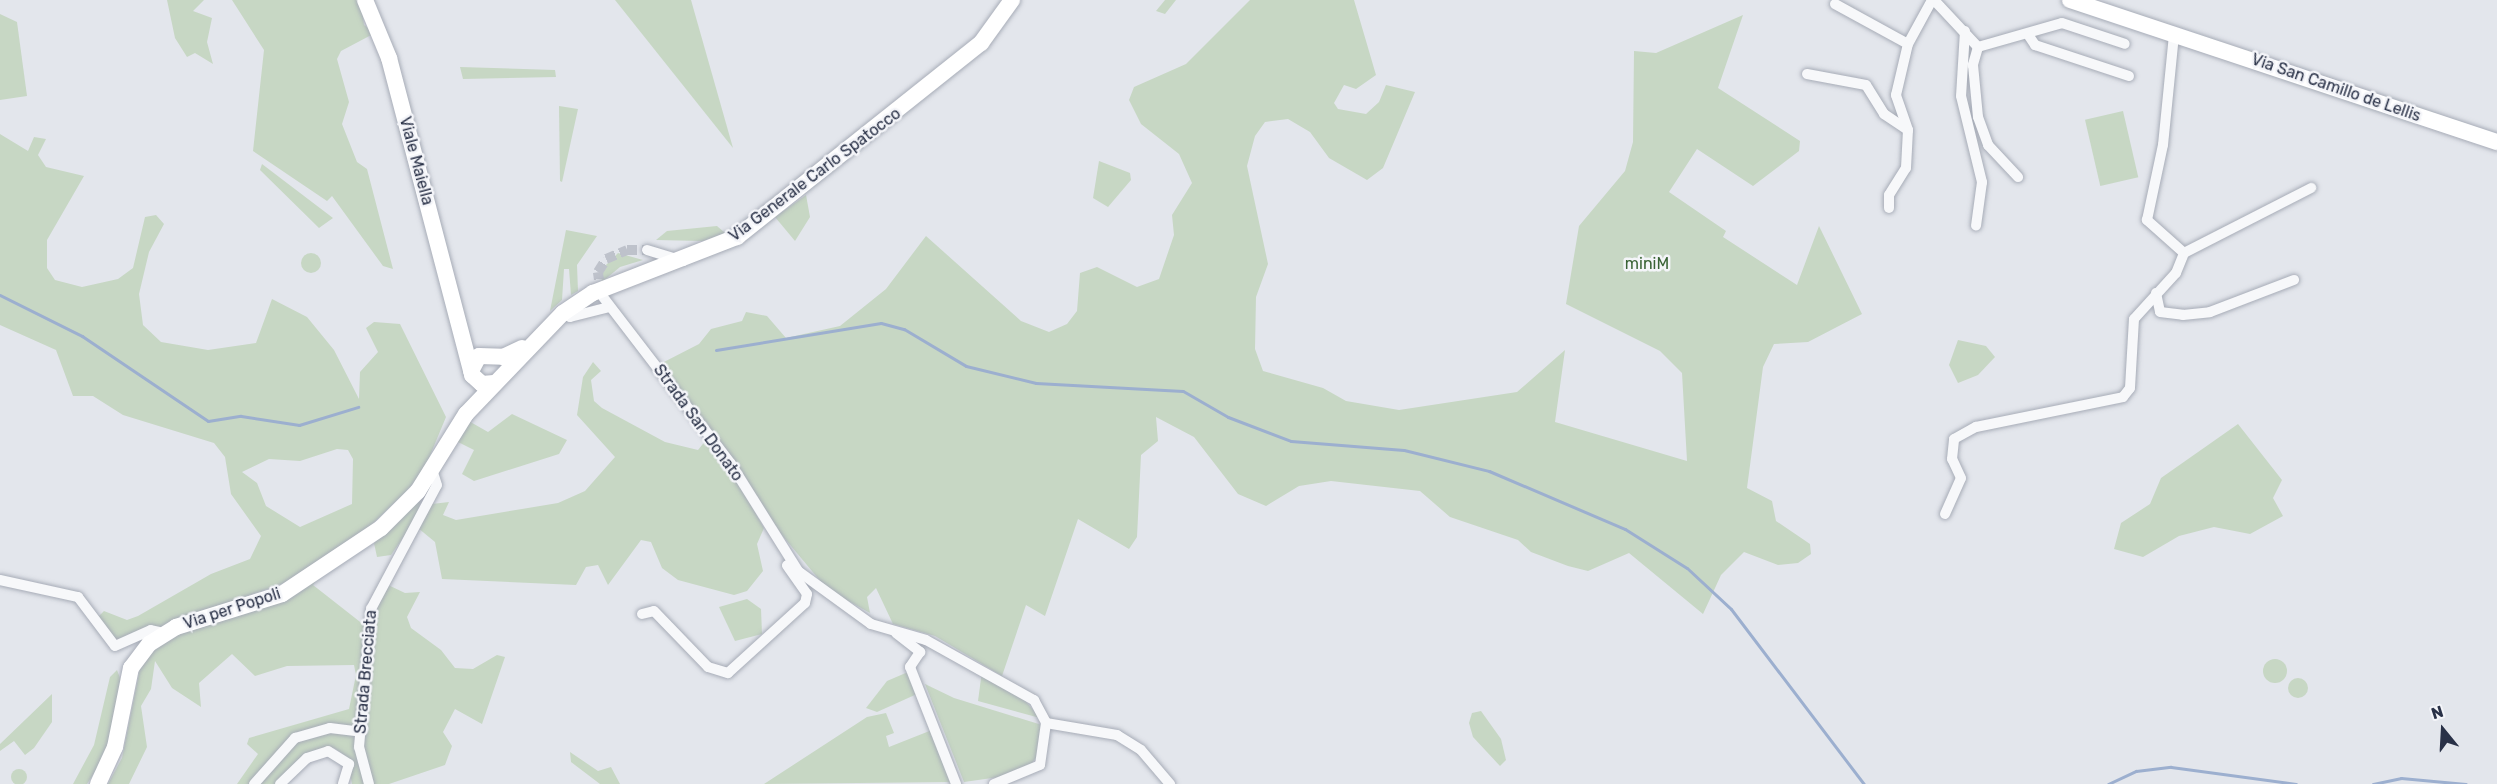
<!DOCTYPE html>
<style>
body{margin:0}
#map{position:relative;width:2497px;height:784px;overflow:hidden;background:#e3e6ec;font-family:Rubik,sans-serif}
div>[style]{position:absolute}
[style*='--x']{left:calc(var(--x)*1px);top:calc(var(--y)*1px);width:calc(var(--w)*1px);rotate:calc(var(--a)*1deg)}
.green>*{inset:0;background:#c7d7c4;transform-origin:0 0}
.round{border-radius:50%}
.stream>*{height:3px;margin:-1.5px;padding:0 1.5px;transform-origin:1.5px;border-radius:1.5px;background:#9cafcf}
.street-tunnel>*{height:10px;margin-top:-5px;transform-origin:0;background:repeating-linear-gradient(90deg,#bec2cb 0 10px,transparent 0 15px)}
.roads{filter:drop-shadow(0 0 2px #a7acb7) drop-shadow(0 0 2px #a7acb7)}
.street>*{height:10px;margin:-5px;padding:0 5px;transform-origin:5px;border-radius:5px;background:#f7f8fa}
.secondary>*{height:16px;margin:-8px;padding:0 8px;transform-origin:8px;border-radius:8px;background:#fff}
span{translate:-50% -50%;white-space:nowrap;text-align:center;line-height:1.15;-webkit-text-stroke:5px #f4f5f9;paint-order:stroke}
.street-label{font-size:16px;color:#293147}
.park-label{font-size:16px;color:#396335}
.north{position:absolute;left:2413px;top:700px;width:60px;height:60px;-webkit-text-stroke:4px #f4f5f9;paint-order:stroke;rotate:342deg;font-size:16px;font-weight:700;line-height:24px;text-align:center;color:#293147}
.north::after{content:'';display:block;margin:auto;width:21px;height:27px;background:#293147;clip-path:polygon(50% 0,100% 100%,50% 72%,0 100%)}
</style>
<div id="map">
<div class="green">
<div style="clip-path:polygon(167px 0,204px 0,193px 11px,212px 18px,207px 42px,213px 64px,195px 53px,187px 57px,175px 38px)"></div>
<div style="clip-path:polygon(232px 0,361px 0,364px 25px,375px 33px,341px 51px,337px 59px,349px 102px,342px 124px,357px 162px,367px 169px,393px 269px,383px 266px,332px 196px,327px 201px,253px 151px,264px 50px)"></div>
<div style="clip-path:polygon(615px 0,691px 0,733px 148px)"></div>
<div style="clip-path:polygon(1165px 0,1176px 0,1165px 14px,1156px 11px)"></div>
<div style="clip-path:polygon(1250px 0,1354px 0,1376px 75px,1356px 89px,1344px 85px,1334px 103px,1338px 109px,1366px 114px,1379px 102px,1386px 85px,1415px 92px,1383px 168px,1367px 180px,1329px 158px,1310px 132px,1288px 119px,1265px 122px,1255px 136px,1247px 166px,1268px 264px,1256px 297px,1255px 349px,1263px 371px,1323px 388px,1346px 401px,1399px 410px,1517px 392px,1565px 350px,1555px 422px,1687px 461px,1682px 373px,1660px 351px,1566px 304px,1579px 226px,1625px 171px,1633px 142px,1634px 51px,1656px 53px,1743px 15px,1718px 88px,1800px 141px,1799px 151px,1753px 186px,1697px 149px,1669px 192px,1726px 231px,1723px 237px,1797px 285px,1819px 226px,1862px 314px,1808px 342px,1774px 344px,1763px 367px,1747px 488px,1772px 501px,1776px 521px,1810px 544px,1811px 554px,1798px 563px,1778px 565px,1744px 552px,1721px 575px,1703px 614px,1629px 553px,1588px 571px,1568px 566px,1531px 552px,1518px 540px,1450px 517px,1420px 491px,1331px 481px,1299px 486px,1266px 506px,1238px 494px,1194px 437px,1156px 417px,1158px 441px,1141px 455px,1137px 537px,1129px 549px,1078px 519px,1045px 616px,1026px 605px,1002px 676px,935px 636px,893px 624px,876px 588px,867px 597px,870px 613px,827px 589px,781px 534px,727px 450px,660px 364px,699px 344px,711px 329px,742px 321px,746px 312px,767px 316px,786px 338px,840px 326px,886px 289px,926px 236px,1021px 321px,1049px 332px,1067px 324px,1077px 311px,1080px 273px,1097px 267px,1137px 287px,1159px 279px,1174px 235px,1172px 215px,1192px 183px,1179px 154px,1141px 124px,1129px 100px,1134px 87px,1186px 64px)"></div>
<div style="clip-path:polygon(0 14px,17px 22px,27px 96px,0 100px)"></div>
<div style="clip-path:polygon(460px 67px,555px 70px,556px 77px,463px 79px)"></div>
<div style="clip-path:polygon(559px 106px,578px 109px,562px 182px,560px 181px)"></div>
<div style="left:2123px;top:111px;width:68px;height:39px;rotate:77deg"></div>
<div style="clip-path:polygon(evenodd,0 134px,28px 151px,34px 137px,46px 139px,38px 155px,46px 167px,84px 176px,47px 240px,47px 268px,55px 280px,82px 287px,118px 279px,133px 268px,145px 217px,156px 215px,164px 224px,149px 252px,139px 294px,143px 325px,161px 342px,208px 350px,256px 343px,272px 299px,307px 317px,334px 350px,359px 399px,360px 372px,378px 352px,366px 328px,374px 322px,400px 324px,446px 417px,424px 470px,406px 492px,368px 528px,287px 582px,115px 643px,97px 618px,104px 611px,127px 620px,138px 616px,211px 574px,250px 559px,261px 536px,231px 494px,225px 457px,214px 443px,123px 415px,93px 396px,73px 396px,56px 350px,0 325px,0 134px,337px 449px,348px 450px,353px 459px,352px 504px,300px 527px,266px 506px,257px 483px,242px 472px,269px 459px,300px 461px,337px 449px)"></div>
<div style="clip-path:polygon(1099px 161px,1130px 173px,1131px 180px,1108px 207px,1093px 198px)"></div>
<div style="clip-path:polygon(262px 164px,283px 180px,333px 218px,319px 228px,260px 170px)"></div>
<div style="clip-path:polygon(806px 195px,810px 217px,795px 241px,775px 217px)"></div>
<div style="clip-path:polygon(717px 226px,725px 233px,703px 241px,656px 240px,667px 231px)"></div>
<div style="clip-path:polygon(566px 230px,597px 236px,577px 265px,578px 291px,571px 295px,569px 269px,564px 269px,562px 300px,550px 311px)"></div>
<div class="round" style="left:301px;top:253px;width:20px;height:20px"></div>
<div style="clip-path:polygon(618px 253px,643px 260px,620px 267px,602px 282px,601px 270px)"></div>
<div style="clip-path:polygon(1958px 340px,1986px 346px,1995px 357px,1978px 375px,1958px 383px,1949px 365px)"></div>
<div style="clip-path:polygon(593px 362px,601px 371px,591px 380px,594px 401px,602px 408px,665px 442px,698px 450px,706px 440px,728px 465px,764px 528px,757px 544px,763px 571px,747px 591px,734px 595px,678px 580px,662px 568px,651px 542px,641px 540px,608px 585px,598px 565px,586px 567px,576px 585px,442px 579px,435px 542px,418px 528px,432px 504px,449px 502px,443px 515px,456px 520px,558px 503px,585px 491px,615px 457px,577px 415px,583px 377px)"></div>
<div style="clip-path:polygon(512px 414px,567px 440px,559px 454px,474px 481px,462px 474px,474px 450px,454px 440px,467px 420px,488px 432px)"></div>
<div style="clip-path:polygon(2238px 424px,2282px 480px,2273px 498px,2283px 516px,2250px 534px,2214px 527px,2179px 536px,2143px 557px,2114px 549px,2121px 523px,2150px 504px,2161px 478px)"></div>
<div style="clip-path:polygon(421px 498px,418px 516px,391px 555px,377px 557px,374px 543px)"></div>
<div style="clip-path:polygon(316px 581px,313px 585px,364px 625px,386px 584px,405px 593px,420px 592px,407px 617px,411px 628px,441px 650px,455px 668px,473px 669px,497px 655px,505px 657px,482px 724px,455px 709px,443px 732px,452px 746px,445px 765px,389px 784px,352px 784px,347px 757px,334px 748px,321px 749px,287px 784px,237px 784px,258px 754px,247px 744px,249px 738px,349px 709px,356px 675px,354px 665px,287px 666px,255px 676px,232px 654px,199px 683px,201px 707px,172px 688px,155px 661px,151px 689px,141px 706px,147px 747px,129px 784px,108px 784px,122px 758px,141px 663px,160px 640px)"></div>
<div style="clip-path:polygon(747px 599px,761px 609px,762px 634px,735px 641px,719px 607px)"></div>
<div class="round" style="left:2263px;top:659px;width:24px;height:24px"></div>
<div style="clip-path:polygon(117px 670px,123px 686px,108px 751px,87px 784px,73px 784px,94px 745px,110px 677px)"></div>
<div style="clip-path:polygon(982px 671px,1022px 697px,1040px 718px,978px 701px)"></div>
<div style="clip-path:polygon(908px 672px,917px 694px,877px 712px,866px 708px,887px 681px)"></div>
<div class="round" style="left:2288px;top:678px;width:20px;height:20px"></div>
<div style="clip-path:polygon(925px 684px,954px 698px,1042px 725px,1037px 756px,1030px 766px,1006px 776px,964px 782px)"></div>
<div style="clip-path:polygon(52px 694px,52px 722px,34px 748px,25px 755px,14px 741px,0 751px,0 744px)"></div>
<div style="clip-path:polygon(1481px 711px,1501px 739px,1506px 760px,1500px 766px,1473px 737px,1469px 723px,1472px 713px)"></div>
<div style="clip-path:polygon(886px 713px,894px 733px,886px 736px,889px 747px,932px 730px,952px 782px,764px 784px,867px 717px)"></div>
<div style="clip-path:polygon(570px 752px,598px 771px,611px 767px,620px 784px,600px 784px,571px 762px)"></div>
<div class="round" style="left:11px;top:769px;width:16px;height:16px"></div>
</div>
<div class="stream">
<div style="--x:0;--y:295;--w:92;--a:26.6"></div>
<div style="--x:82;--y:336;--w:152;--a:34"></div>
<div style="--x:208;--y:421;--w:33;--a:-9"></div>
<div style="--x:241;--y:416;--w:59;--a:8.8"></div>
<div style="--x:299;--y:425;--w:62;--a:-17"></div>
<div style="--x:716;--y:350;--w:167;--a:-9.3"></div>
<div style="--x:881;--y:323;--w:24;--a:15"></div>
<div style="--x:904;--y:329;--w:72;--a:30.8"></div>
<div style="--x:966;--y:366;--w:72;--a:13.7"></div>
<div style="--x:1036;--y:383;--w:147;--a:3.1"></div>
<div style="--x:1183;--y:391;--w:52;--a:30"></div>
<div style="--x:1228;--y:417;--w:67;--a:20.9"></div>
<div style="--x:1291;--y:441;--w:113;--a:4.6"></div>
<div style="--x:1404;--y:450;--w:88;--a:13.9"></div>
<div style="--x:1489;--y:471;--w:148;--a:23.1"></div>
<div style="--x:1625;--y:529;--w:73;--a:32.2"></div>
<div style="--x:1687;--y:568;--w:60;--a:43"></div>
<div style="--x:1731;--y:609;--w:220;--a:52.8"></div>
<div style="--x:2108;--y:784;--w:31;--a:-25"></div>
<div style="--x:2136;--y:771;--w:35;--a:-7"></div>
<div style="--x:2171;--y:767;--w:126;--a:7.7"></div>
<div style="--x:2373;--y:784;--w:29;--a:-12"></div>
<div style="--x:2401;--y:778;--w:65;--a:5.3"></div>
</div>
<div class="street-tunnel">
<div style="--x:601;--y:294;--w:22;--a:-98"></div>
<div style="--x:598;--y:272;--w:15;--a:-58"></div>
<div style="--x:606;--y:259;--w:23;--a:-23"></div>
<div style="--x:627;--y:250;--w:20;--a:0"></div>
</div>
<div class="roads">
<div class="street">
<div style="--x:1934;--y:0;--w:64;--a:46.9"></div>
<div style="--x:1978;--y:47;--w:87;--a:-15.9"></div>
<div style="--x:2062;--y:23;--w:66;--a:18.4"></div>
<div style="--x:1835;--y:4;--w:83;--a:28.7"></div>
<div style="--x:1965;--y:31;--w:65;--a:93.5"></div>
<div style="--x:1961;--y:96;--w:89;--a:76.3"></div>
<div style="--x:1982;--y:182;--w:44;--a:97.8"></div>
<div style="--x:2029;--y:36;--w:11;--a:56"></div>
<div style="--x:2035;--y:45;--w:99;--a:18.3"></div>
<div style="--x:1978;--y:47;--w:19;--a:106"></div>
<div style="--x:1973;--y:65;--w:52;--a:84.5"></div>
<div style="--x:1978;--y:117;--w:30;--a:70"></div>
<div style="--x:1988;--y:145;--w:44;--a:46.8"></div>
<div style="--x:1807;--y:74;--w:60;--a:10.6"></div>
<div style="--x:1866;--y:85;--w:34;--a:58"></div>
<div style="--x:1884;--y:114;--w:29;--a:34"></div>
<div style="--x:1908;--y:130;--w:37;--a:-109"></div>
<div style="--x:1896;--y:95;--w:52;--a:-76.8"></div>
<div style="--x:1908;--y:44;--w:50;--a:-61.4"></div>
<div style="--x:1889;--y:208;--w:13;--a:-90"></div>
<div style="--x:1889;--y:195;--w:32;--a:-58"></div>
<div style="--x:1906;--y:168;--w:38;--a:-87"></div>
<div style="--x:647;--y:250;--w:38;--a:17"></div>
<div style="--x:2184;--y:253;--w:143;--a:-27.1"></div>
<div style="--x:2156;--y:293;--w:19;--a:78"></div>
<div style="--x:2160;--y:312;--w:23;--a:7"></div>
<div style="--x:2183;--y:315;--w:27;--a:-6"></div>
<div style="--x:2210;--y:312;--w:90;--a:-20.9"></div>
<div style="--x:603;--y:297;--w:210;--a:52.5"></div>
<div style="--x:731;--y:464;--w:126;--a:57.9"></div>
<div style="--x:798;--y:571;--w:90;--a:36"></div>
<div style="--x:871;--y:624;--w:57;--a:16.2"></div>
<div style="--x:926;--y:640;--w:124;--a:29.1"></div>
<div style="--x:1034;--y:700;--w:26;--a:62"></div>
<div style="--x:1046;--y:723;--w:42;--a:98.1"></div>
<div style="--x:1040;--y:765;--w:50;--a:157.6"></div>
<div style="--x:563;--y:313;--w:8;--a:30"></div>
<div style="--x:570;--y:317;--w:40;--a:-14.4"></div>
<div style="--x:1945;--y:514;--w:39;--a:-66"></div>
<div style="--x:1961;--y:478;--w:21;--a:-115"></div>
<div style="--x:1952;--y:459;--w:20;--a:-84"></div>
<div style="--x:1954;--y:439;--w:25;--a:-29"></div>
<div style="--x:1976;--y:427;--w:150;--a:-11.5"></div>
<div style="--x:2123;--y:397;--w:11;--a:-52"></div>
<div style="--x:2130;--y:388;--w:69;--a:-86.7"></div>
<div style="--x:2134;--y:319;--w:62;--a:-47.6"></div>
<div style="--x:2176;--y:273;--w:22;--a:-68"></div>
<div style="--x:2184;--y:253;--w:50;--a:-138.3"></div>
<div style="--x:2147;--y:220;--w:77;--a:-78"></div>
<div style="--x:2163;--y:145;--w:112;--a:-84.3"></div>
<div style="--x:0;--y:580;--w:80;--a:12.3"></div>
<div style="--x:78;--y:597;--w:61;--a:52.9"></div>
<div style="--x:115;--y:646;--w:39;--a:-24"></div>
<div style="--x:151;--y:630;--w:13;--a:13"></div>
<div style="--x:642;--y:614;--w:12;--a:-14"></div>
<div style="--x:654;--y:611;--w:78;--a:46"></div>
<div style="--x:708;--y:667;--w:21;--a:17"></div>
<div style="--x:728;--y:673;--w:104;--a:-42.3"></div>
<div style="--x:805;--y:603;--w:9;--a:-77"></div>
<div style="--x:807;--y:594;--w:35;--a:-125"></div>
<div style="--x:896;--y:633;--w:31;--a:38"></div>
<div style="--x:920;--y:652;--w:18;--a:124"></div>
<div style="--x:910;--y:667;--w:126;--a:68.5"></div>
<div style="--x:1046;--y:723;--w:72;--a:9.6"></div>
<div style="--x:1117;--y:735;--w:28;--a:32"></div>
<div style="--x:1141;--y:750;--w:45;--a:49.5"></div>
<div style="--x:254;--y:784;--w:62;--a:-48.3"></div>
<div style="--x:295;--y:738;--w:36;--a:-16"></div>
<div style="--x:330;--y:728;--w:32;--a:7"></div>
<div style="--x:280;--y:784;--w:37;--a:-44"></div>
<div style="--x:307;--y:758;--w:22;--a:-18"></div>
<div style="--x:328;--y:751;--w:25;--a:32"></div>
<div style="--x:349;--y:764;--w:21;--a:107"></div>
<div style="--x:369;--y:784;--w:38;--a:-105"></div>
<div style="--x:359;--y:747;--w:139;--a:-85"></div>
<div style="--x:371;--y:609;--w:140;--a:-62"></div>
<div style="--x:437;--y:485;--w:16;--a:-108"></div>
</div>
<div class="secondary">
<div style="--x:365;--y:0;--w:63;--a:67.5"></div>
<div style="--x:389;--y:58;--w:328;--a:75.3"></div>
<div style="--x:472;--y:375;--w:13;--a:42"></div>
<div style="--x:482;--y:384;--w:12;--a:-5"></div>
<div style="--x:2070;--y:0;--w:450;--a:18.4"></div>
<div style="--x:471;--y:371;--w:17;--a:-62"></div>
<div style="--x:479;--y:356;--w:24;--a:2"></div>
<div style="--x:503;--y:357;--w:21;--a:-25"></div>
<div style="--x:98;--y:784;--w:41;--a:-65.3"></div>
<div style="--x:115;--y:747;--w:81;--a:-78.6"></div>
<div style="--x:131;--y:668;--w:30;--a:-53"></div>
<div style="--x:149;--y:644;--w:32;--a:-32"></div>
<div style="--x:176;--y:627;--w:111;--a:-17.3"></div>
<div style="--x:282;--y:594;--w:119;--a:-33.7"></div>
<div style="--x:381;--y:528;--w:52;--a:-45"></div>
<div style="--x:418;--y:491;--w:91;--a:-58.1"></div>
<div style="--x:466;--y:414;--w:140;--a:-46.2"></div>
<div style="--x:563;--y:313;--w:36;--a:-34"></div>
<div style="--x:593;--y:293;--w:155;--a:-21.3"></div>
<div style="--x:737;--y:237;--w:312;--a:-38.5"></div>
<div style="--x:981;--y:43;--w:53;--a:-54.2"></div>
</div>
</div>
<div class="street-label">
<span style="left:2336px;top:88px;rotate:19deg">Via San Camillo de Lellis</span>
<span style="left:416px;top:161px;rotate:75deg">Viale Maiella</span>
<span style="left:815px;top:175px;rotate:-37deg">Via Generale Carlo Spatocco</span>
<span style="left:698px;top:423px;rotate:54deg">Strada San Donato</span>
<span style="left:232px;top:609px;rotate:-18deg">Via per Popoli</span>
<span style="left:366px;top:672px;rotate:-85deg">Strada Brecciata</span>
</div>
<div class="park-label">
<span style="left:1647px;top:264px">miniM</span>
</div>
<div class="north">N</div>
</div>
